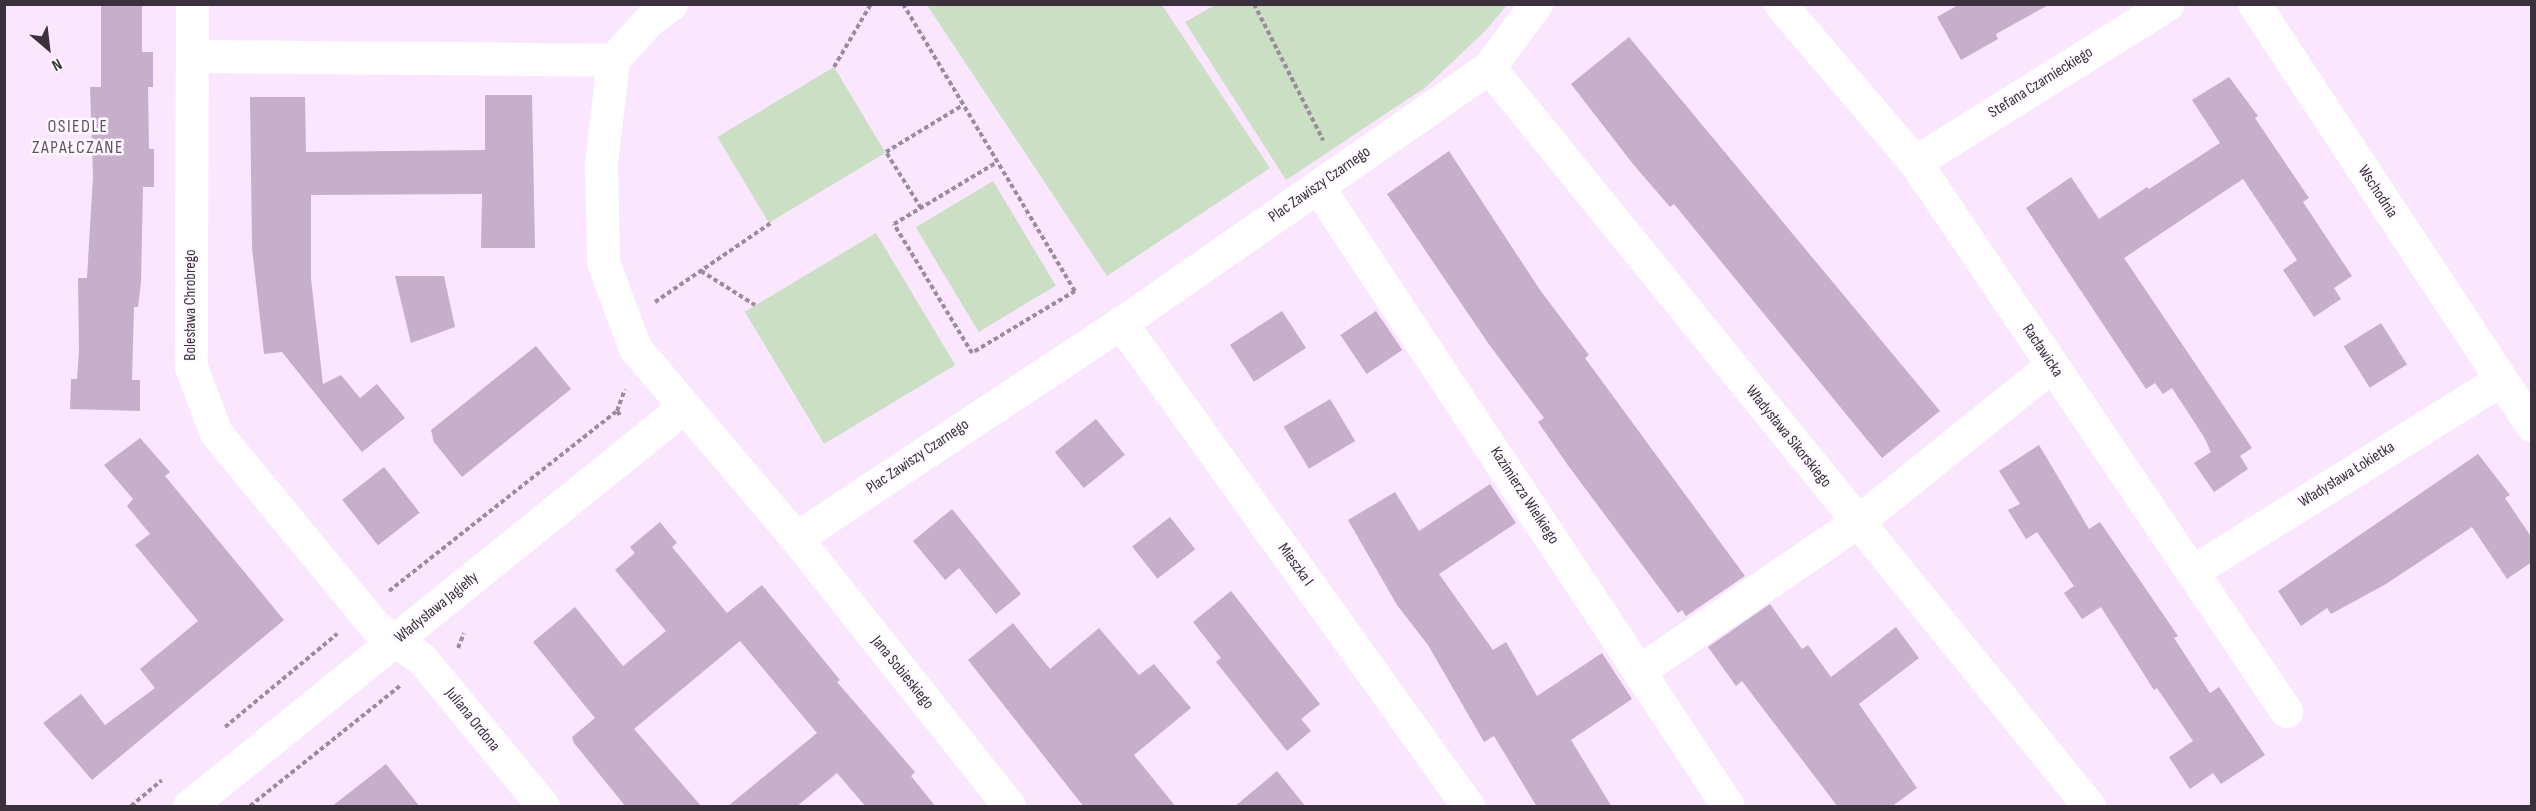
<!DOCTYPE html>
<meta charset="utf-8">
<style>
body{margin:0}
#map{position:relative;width:2536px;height:811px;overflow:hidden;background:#fae6fe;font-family:"Sofia Sans Condensed",sans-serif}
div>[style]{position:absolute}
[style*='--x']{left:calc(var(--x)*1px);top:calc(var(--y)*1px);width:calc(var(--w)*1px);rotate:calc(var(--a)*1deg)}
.green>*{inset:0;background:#cbdfc4;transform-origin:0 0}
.building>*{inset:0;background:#c7aecb;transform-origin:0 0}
.path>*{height:4px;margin-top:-2px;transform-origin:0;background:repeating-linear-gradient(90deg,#9a8b9d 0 4.5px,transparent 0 7.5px)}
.minor>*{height:33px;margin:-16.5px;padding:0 16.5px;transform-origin:16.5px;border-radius:16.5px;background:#fff}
span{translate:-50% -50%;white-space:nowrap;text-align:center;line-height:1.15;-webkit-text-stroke:5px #fef9ff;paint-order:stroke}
.street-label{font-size:16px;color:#3a313c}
.neighbourhood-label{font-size:18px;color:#644f68;letter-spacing:1.5px}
.frame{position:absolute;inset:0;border:6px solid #3a313c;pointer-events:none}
.north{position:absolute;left:18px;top:18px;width:60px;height:60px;-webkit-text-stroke:4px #fef9ff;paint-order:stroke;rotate:152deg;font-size:16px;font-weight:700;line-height:24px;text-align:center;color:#3a313c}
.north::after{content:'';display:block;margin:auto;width:21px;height:27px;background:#3a313c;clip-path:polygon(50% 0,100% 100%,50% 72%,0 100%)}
</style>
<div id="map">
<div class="green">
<div style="clip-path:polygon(927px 5px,1162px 5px,1270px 168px,1107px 276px)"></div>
<div style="clip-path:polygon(1215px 5px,1507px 5px,1486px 30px,1426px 87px,1286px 180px,1185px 22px)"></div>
<div style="left:834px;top:67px;width:100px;height:136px;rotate:59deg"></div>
<div style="left:993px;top:181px;width:122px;height:90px;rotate:59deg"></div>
<div style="left:876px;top:233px;width:154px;height:153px;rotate:59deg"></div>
</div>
<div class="building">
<div style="clip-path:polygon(101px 4px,142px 4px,142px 52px,153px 52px,153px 87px,148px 87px,149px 149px,154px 149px,154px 187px,143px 187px,141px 282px,138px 307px,134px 307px,132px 380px,140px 380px,140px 411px,70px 409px,71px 379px,77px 379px,79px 351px,78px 278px,87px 278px,93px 176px,90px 87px,101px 87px)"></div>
<div style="clip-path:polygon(1960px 4px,2050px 4px,1996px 34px,1998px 39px,1961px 60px,1937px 17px)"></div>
<div style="clip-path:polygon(1629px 37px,1940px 411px,1882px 458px,1674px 204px,1670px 207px,1633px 164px,1571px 84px)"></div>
<div style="clip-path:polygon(2229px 77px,2258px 116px,2255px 118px,2309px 198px,2303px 202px,2352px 276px,2334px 288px,2341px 299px,2314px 317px,2283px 270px,2297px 260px,2243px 179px,2124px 258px,2252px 448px,2240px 456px,2248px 469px,2214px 492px,2194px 463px,2211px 452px,2204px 437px,2172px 388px,2163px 394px,2155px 383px,2146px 389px,2026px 208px,2071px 177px,2099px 219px,2147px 187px,2149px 189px,2220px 143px,2192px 100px)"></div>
<div style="clip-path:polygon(485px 95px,532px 95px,535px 248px,481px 248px,482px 194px,311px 195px,311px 279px,323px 384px,341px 375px,360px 398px,377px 384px,405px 418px,362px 452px,282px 352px,264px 354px,252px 248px,250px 97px,305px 97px,306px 152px,485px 150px)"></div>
<div style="clip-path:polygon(1449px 151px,1540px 290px,1589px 355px,1585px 358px,1745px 576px,1686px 616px,1682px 610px,1678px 613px,1567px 464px,1538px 422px,1544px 418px,1488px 343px,1387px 194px)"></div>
<div style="clip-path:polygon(395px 276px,444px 276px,455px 327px,411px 343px)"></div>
<div style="left:1282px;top:311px;width:44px;height:62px;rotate:57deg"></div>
<div style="left:1376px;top:311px;width:47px;height:43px;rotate:56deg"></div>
<div style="left:2381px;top:323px;width:49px;height:44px;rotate:58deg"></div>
<div style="clip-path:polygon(536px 346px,571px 389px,462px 477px,434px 442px,431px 430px)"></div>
<div style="left:1330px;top:399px;width:49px;height:54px;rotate:59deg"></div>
<div style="left:1096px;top:419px;width:46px;height:53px;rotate:51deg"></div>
<div style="clip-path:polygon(140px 438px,170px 472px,165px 476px,284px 620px,92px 780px,43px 723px,81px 694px,105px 725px,155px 688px,140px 669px,198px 621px,135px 545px,150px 534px,127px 506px,133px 499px,104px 465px)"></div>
<div style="clip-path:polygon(2039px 445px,2089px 529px,2100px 522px,2178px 636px,2174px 638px,2210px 693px,2219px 687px,2265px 755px,2221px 784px,2213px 773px,2190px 789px,2169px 757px,2193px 741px,2157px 688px,2154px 690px,2101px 607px,2082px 619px,2064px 593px,2074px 586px,2037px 532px,2026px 539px,2008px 510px,2020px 504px,1999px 471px)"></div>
<div style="clip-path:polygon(2478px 454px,2510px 495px,2505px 498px,2532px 538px,2532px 562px,2507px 579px,2472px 527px,2386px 584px,2331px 614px,2327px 608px,2301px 626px,2278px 591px)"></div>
<div style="left:384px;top:467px;width:58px;height:53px;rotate:52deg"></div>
<div style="clip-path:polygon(1490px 484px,1516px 523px,1439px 574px,1493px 650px,1506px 642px,1537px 696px,1602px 653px,1632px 699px,1571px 740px,1612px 807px,1537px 807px,1494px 736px,1484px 742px,1428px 645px,1397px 605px,1348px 520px,1395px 492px,1419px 531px)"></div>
<div style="clip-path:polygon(952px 509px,1021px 594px,996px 614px,959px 568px,945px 580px,913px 541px)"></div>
<div style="left:1170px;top:517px;width:41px;height:48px;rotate:52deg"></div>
<div style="clip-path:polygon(660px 522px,677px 543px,672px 547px,727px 613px,762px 585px,840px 680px,837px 682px,915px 772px,911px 776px,936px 807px,866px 807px,837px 773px,796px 807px,727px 807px,817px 733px,740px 641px,634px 729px,702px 807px,626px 807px,574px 743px,572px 737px,595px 718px,533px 642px,575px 607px,623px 666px,666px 631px,615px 570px,635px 553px,630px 547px)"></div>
<div style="clip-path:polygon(1231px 591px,1320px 704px,1301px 719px,1311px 731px,1287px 751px,1216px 662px,1221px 658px,1193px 622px)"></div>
<div style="clip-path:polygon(1770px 604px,1802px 649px,1808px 645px,1831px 677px,1896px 627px,1919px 658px,1859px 704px,1917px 788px,1891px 807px,1838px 807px,1742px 681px,1736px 686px,1708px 647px)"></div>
<div style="clip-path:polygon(1013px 623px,1050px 669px,1099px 628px,1139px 675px,1154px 664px,1191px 708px,1134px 755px,1176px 807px,1084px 807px,968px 660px)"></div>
<div style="clip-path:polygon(386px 764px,420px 807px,331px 807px)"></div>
<div style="clip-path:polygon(1277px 771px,1306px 807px,1234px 807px)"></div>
</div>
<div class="path">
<div style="--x:903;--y:4;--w:335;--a:59.1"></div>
<div style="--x:1075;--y:291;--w:120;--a:149"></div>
<div style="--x:972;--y:353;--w:151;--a:-121.2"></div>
<div style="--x:894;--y:224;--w:120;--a:-31"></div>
<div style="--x:1254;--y:4;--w:153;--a:63.1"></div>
<div style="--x:834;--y:67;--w:73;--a:-59.6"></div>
<div style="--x:921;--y:208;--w:66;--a:-122"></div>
<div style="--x:886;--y:152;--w:90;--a:-31.4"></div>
<div style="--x:701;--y:271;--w:64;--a:32.2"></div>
<div style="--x:655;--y:302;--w:140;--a:-34.3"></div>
<div style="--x:620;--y:415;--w:5;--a:-127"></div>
<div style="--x:617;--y:411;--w:23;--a:-70"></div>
<div style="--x:389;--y:591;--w:290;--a:-38.3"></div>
<div style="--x:458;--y:648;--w:16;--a:-68"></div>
<div style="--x:225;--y:727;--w:146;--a:-39.7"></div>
<div style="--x:131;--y:806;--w:40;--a:-40"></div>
<div style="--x:250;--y:806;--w:192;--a:-38.7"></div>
</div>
<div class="minor">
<div style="--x:192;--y:4;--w:363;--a:90.2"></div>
<div style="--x:191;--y:367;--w:71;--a:69.3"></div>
<div style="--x:216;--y:433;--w:250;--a:50.5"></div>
<div style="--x:375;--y:626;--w:57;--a:35.1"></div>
<div style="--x:422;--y:659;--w:190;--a:50.5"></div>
<div style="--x:671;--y:4;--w:26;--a:144"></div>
<div style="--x:650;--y:19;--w:55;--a:132.1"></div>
<div style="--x:613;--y:60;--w:105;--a:96.6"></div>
<div style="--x:601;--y:164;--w:98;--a:88.8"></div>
<div style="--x:603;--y:262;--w:92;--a:69.6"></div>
<div style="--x:635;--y:348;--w:249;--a:49.7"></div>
<div style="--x:796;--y:538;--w:342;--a:51.5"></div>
<div style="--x:1780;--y:4;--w:208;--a:49.5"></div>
<div style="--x:1915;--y:162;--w:663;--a:55.95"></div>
<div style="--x:2254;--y:4;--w:505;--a:56.62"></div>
<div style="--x:193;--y:56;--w:420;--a:0.5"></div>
<div style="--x:1489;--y:67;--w:952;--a:50.93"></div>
<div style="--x:1915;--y:162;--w:298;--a:-32"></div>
<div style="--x:1318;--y:187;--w:742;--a:56.48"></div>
<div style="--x:1121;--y:323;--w:595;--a:54.31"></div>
<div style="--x:796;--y:538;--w:390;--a:-33.5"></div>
<div style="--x:1121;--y:323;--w:448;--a:-34.8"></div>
<div style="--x:1489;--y:67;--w:79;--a:-53.3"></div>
<div style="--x:2193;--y:571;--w:363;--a:-31.9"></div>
<div style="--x:1639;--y:671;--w:264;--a:-34.4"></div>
<div style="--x:1857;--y:522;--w:249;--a:-38.8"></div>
<div style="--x:189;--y:806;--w:636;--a:-38.87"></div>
</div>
<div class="street-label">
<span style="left:2041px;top:83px;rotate:-32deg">Stefana Czarnieckiego</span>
<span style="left:1320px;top:185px;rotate:-35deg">Plac Zawiszy Czarnego</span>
<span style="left:2377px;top:192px;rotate:57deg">Wschodnia</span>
<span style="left:191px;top:305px;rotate:-90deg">Bolesława Chrobrego</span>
<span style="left:2042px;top:351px;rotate:56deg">Racławicka</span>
<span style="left:1788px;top:437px;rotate:51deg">Władysława Sikorskiego</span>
<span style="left:918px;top:457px;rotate:-34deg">Plac Zawiszy Czarnego</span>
<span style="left:2347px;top:475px;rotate:-32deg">Władysława Łokietka</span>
<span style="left:1524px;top:496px;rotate:57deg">Kazimierza Wielkiego</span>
<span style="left:1295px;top:565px;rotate:54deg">Mieszka I</span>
<span style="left:437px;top:608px;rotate:-39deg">Władysława Jagiełły</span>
<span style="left:902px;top:673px;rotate:51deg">Jana Sobieskiego</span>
<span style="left:472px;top:720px;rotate:51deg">Juliana Ordona</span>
</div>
<div class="neighbourhood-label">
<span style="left:78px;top:138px">OSIEDLE<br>ZAPAŁCZANE</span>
</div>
<div class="frame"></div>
<div class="north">N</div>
</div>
